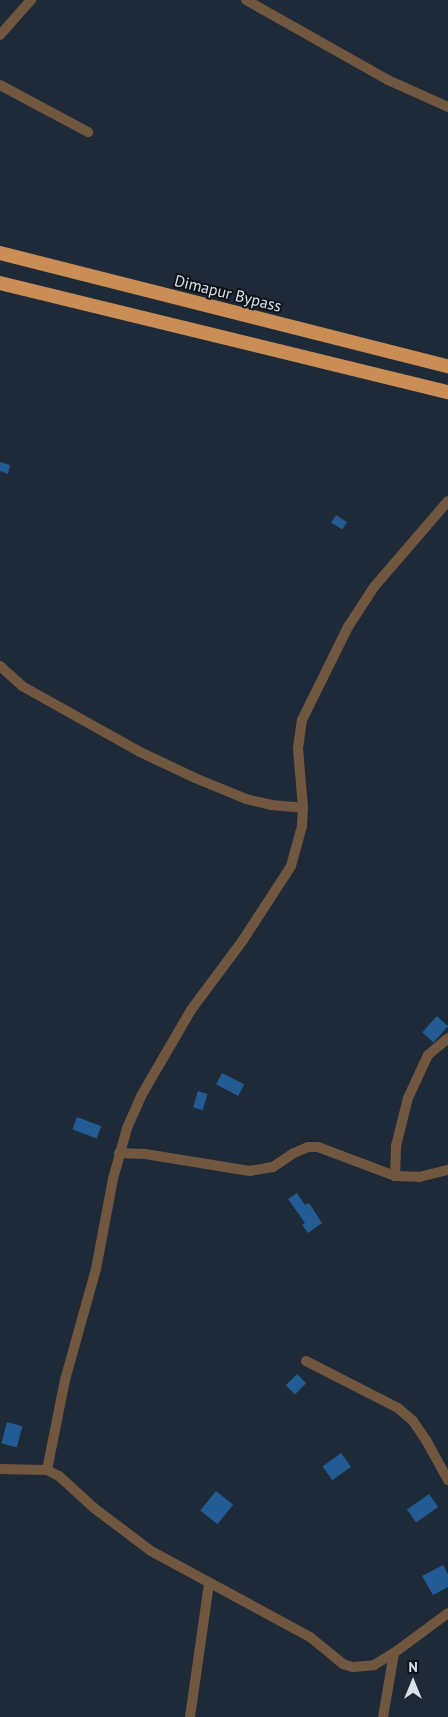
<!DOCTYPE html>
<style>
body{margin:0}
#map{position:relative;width:448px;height:1717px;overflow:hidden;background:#1e2a37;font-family:"PT Sans",sans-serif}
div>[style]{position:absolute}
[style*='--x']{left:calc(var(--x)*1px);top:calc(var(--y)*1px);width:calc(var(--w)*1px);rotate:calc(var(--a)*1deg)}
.building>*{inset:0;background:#235b94;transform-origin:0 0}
.minor>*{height:10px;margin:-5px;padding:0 5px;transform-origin:5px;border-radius:5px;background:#725740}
.trunk>*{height:14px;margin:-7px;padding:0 7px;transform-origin:7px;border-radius:7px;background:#ca8d56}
span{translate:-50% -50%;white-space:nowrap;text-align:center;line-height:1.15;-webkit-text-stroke:4px #0d1218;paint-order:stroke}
.street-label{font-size:16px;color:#dbe2eb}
.north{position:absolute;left:388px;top:1657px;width:50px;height:50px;-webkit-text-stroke:4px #0d1218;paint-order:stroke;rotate:0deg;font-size:14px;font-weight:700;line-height:20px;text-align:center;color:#dbe2eb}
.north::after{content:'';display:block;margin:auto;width:18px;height:22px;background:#dbe2eb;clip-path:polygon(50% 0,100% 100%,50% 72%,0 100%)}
</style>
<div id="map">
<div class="building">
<div style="clip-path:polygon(0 462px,10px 465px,8px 474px,0 471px)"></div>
<div style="left:336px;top:515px;width:13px;height:9px;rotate:32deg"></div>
<div style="left:437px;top:1016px;width:15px;height:22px;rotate:42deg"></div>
<div style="left:222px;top:1073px;width:25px;height:13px;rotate:27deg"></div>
<div style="left:198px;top:1091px;width:10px;height:17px;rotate:17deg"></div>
<div style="left:77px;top:1117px;width:26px;height:13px;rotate:21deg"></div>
<div style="clip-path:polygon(297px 1193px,305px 1205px,309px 1203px,322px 1223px,308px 1233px,302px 1225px,305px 1223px,288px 1199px)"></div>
<div style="left:297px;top:1374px;width:13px;height:16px;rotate:45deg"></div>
<div style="left:7px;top:1422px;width:16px;height:22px;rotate:15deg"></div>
<div style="left:341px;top:1453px;width:17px;height:23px;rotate:54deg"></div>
<div style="left:216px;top:1491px;width:22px;height:25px;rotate:39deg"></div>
<div style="left:429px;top:1494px;width:16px;height:27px;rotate:55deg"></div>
<div style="clip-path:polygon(443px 1565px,448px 1574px,448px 1587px,433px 1595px,422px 1576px)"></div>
</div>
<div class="minor">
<div style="--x:246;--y:0;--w:163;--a:29.4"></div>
<div style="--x:388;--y:80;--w:66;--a:24.2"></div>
<div style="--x:0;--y:35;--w:47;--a:-48.5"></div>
<div style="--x:0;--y:85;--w:100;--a:28.1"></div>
<div style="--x:0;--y:666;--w:30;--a:42"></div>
<div style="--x:22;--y:686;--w:135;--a:29.2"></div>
<div style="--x:140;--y:752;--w:61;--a:25.3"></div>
<div style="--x:195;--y:778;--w:55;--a:22.4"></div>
<div style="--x:246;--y:799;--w:26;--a:13"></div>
<div style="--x:271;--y:805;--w:32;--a:5"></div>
<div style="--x:119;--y:1153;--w:26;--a:2"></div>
<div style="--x:145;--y:1154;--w:106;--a:9.2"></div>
<div style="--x:250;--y:1171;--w:23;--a:-10"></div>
<div style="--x:273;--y:1167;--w:25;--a:-34"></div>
<div style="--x:294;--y:1153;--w:15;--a:-23"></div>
<div style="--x:308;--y:1147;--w:10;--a:0"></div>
<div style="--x:318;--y:1147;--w:82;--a:20.6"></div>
<div style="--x:395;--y:1176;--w:24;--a:2"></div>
<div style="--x:419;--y:1177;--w:30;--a:-14"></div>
<div style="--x:395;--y:1176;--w:30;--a:-88"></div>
<div style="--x:396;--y:1146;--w:49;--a:-76"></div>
<div style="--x:408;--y:1098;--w:47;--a:-65.1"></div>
<div style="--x:428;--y:1055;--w:26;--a:-40"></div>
<div style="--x:306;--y:1361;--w:103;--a:27.1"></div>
<div style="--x:398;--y:1408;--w:20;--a:41"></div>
<div style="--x:413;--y:1421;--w:23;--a:56"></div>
<div style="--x:426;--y:1440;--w:46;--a:61.2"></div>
<div style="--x:0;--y:1469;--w:47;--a:1.2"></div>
<div style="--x:47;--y:1470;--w:13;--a:27"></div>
<div style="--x:59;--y:1476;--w:47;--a:42.4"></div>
<div style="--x:94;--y:1508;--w:71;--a:37"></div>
<div style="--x:151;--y:1551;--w:181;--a:28.4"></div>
<div style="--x:310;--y:1637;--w:43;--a:39.3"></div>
<div style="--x:343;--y:1664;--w:10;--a:17"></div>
<div style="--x:353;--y:1667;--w:21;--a:-5"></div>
<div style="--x:374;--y:1665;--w:23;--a:-31"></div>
<div style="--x:394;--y:1653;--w:67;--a:-36.5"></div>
<div style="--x:47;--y:1470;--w:92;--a:-78.7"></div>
<div style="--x:65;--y:1380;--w:115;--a:-74.4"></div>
<div style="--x:96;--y:1269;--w:92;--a:-79.3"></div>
<div style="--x:113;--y:1179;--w:53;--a:-74.6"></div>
<div style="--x:127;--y:1128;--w:35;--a:-66"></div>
<div style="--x:141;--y:1096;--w:99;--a:-59.8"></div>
<div style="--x:191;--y:1010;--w:87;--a:-53.4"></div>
<div style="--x:243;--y:940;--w:88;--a:-57"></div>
<div style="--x:291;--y:866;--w:41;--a:-74.6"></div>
<div style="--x:302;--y:826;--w:18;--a:-87"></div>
<div style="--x:303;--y:808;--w:60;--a:-94.8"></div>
<div style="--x:298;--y:748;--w:28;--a:-82"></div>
<div style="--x:302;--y:720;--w:104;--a:-63.7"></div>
<div style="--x:348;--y:627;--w:48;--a:-57"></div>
<div style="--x:374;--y:587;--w:113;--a:-49.3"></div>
<div style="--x:190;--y:1717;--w:135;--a:-81.9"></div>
<div style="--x:383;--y:1717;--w:65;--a:-80.2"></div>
</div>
<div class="trunk">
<div style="--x:0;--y:253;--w:462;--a:14.2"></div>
<div style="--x:0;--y:283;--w:461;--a:13.7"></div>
</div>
<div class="street-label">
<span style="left:228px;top:293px;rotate:14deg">Dimapur Bypass</span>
</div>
<div class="north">N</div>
</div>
